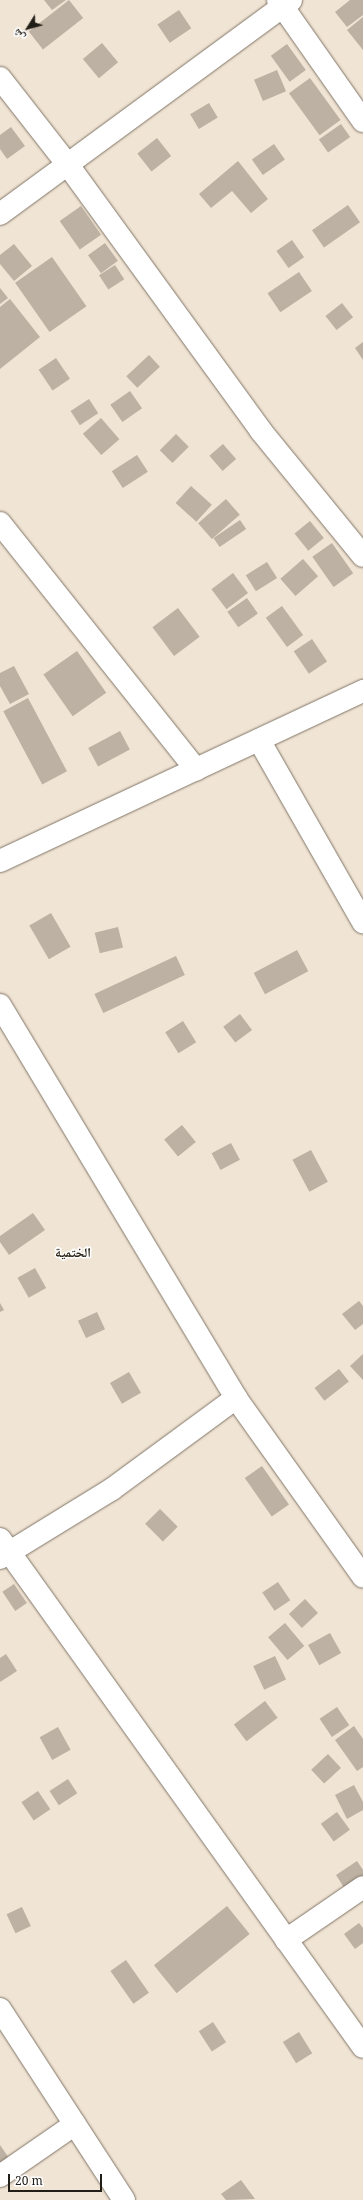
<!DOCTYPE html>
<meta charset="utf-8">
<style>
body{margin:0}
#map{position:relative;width:363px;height:2200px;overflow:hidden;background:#f0e4d4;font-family:"Noto Serif","Noto Naskh Arabic",serif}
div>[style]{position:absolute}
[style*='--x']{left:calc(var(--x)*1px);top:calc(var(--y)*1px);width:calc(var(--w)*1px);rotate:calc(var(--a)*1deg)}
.building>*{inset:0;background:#bcb1a2;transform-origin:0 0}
.roads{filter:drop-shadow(0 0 1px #807567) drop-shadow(0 0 1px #807567)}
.minor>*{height:22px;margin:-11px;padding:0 11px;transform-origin:11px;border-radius:11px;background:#fff}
span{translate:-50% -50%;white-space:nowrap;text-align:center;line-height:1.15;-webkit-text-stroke:3px #fff;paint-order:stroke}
.quarter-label{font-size:13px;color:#30271b;font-weight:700}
.north{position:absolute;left:8px;top:8px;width:40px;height:40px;-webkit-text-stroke:3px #fff;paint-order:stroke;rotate:233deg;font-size:11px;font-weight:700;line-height:16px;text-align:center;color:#211d17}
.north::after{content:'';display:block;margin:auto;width:14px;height:18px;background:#211d17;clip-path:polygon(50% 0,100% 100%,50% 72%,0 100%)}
.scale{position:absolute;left:8px;top:2174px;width:94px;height:18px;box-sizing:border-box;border:2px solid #211d17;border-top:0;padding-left:5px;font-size:12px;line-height:14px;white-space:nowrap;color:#211d17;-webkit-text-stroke:3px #fff;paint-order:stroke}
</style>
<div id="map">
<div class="building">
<div style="clip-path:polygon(44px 0,66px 0,52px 10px)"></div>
<div style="left:69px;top:0;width:23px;height:51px;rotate:52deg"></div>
<div style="clip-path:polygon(350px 0,363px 0,363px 15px,347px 27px,335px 12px)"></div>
<div style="left:179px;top:10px;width:22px;height:26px;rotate:56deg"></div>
<div style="clip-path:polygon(363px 17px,363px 50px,347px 30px)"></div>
<div style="left:102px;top:43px;width:25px;height:25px;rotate:50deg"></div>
<div style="left:287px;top:44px;width:32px;height:20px;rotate:54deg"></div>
<div style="left:277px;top:70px;width:23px;height:25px;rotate:67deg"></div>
<div style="left:310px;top:78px;width:52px;height:26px;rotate:54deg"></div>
<div style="left:209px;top:103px;width:17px;height:22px;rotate:59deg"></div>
<div style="left:341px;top:124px;width:16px;height:27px;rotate:55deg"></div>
<div style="clip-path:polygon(11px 127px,25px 146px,7px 159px,0 149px,0 135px)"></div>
<div style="left:157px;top:138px;width:23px;height:25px;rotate:52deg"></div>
<div style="left:274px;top:144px;width:19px;height:27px;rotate:55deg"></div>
<div style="clip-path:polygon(238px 161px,268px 199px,251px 213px,232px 191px,211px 208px,199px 194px)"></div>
<div style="left:348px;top:205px;width:21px;height:44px;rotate:55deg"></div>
<div style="left:81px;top:206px;width:35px;height:26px;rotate:55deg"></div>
<div style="left:292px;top:240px;width:21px;height:19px;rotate:55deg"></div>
<div style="left:105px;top:243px;width:22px;height:21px;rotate:54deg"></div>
<div style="clip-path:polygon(14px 244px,32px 266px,14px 281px,0 264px,0 255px)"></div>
<div style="left:52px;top:257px;width:60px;height:45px;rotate:55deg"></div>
<div style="left:115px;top:265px;width:17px;height:19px;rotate:57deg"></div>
<div style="left:299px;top:272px;width:23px;height:38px;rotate:56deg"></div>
<div style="clip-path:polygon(0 288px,8px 298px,0 304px)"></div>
<div style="clip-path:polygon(10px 299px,40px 337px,0 369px,0 307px)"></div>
<div style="left:342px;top:303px;width:18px;height:21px;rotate:52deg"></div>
<div style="clip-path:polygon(363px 342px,363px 360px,355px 348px)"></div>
<div style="left:149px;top:355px;width:16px;height:31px;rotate:47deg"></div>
<div style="left:56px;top:358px;width:25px;height:21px;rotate:56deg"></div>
<div style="left:130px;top:391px;width:21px;height:24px;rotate:55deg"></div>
<div style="left:89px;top:399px;width:17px;height:22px;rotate:57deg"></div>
<div style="left:101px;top:418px;width:28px;height:24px;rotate:49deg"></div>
<div style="left:176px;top:434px;width:18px;height:23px;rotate:45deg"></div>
<div style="left:223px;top:444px;width:20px;height:18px;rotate:49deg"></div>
<div style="left:137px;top:455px;width:20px;height:30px;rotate:57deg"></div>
<div style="left:191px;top:486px;width:28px;height:23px;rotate:42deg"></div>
<div style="left:226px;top:499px;width:21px;height:37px;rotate:49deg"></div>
<div style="left:240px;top:520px;width:11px;height:32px;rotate:56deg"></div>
<div style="left:310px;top:521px;width:22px;height:20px;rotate:51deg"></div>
<div style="left:332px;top:543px;width:37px;height:24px;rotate:55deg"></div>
<div style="left:303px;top:559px;width:23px;height:30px;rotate:49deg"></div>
<div style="left:267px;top:562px;width:19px;height:25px;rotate:58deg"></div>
<div style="left:233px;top:573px;width:25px;height:27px;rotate:53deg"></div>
<div style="left:247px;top:598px;width:19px;height:24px;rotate:55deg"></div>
<div style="left:282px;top:606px;width:36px;height:20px;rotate:54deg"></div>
<div style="left:178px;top:608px;width:36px;height:32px;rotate:53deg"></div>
<div style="left:312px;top:639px;width:27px;height:22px;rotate:56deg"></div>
<div style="left:77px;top:651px;width:51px;height:41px;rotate:55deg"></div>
<div style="clip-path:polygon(14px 666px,29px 694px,10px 704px,0 686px,0 673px)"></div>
<div style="left:28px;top:698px;width:83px;height:28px;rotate:62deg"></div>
<div style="left:120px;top:731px;width:21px;height:36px;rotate:62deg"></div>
<div style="left:51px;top:913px;width:39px;height:25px;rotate:60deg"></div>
<div style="left:118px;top:927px;width:21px;height:24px;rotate:76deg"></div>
<div style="left:297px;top:950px;width:24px;height:49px;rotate:62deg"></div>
<div style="left:176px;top:956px;width:21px;height:90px;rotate:65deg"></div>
<div style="left:240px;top:1014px;width:20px;height:21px;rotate:53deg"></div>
<div style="left:183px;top:1021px;width:25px;height:21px;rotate:58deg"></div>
<div style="left:182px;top:1125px;width:22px;height:23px;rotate:51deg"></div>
<div style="left:231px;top:1143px;width:19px;height:22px;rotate:62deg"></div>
<div style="left:311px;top:1150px;width:36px;height:21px;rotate:62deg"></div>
<div style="clip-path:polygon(33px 1213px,45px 1230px,9px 1255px,0 1242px,0 1236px)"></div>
<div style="left:35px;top:1268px;width:23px;height:20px;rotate:61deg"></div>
<div style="clip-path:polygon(359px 1301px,363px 1306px,363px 1324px,355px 1330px,342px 1314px)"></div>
<div style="clip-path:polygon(0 1303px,4px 1310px,0 1312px)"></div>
<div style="left:97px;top:1312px;width:19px;height:21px;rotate:65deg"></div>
<div style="clip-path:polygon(363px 1354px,363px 1380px,350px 1366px)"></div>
<div style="left:339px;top:1369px;width:16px;height:31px;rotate:52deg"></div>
<div style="left:129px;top:1372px;width:24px;height:22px;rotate:60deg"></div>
<div style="left:262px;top:1466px;width:47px;height:21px;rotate:55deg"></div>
<div style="left:160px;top:1509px;width:25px;height:21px;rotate:45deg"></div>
<div style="left:278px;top:1582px;width:22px;height:19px;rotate:56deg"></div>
<div style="left:14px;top:1584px;width:23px;height:14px;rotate:56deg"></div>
<div style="left:305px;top:1599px;width:19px;height:22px;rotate:47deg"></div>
<div style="left:285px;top:1623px;width:30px;height:22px;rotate:50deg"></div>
<div style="left:330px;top:1633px;width:23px;height:25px;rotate:61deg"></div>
<div style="clip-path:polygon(6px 1654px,17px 1671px,0 1682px,0 1658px)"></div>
<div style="left:275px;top:1656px;width:26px;height:24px;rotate:65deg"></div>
<div style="left:265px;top:1701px;width:21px;height:39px;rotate:53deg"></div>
<div style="left:337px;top:1707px;width:22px;height:21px;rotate:56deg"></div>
<div style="clip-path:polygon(354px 1726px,363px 1739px,363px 1767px,357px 1771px,335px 1740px)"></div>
<div style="left:58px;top:1727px;width:26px;height:21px;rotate:61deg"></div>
<div style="left:328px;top:1754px;width:19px;height:23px;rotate:47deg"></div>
<div style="left:68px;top:1779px;width:17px;height:22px;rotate:57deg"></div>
<div style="clip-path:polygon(354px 1785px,363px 1802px,363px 1810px,347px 1819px,335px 1795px)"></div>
<div style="left:38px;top:1791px;width:22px;height:20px;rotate:56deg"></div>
<div style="left:337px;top:1812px;width:22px;height:20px;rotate:54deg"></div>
<div style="clip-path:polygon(357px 1861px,363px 1870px,363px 1888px,350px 1897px,336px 1875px)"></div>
<div style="left:227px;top:1906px;width:36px;height:94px;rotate:51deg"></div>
<div style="left:22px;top:1907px;width:21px;height:17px;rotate:65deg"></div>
<div style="clip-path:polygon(359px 1923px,363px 1928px,363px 1943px,355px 1949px,344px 1934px)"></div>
<div style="left:126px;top:1960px;width:40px;height:19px;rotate:55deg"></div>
<div style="left:213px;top:2022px;width:24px;height:17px;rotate:57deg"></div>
<div style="left:299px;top:2032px;width:25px;height:19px;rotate:58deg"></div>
<div style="clip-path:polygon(0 2145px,13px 2164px,0 2172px)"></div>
<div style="clip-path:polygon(241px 2180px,255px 2199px,226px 2200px,221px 2194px)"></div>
</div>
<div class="roads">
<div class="minor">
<div style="--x:278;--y:0;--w:148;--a:54.9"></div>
<div style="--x:0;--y:78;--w:110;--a:52"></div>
<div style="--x:68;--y:165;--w:329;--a:54"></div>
<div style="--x:261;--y:431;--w:161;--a:50.8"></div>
<div style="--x:0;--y:214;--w:361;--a:-36.3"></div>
<div style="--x:0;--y:523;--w:315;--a:51.5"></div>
<div style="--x:259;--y:740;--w:210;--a:60.3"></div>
<div style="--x:0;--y:861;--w:401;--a:-25.1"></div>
<div style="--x:0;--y:1005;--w:458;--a:59"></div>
<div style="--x:236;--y:1398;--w:219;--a:54.6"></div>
<div style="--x:0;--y:1539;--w:624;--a:54.45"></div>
<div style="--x:0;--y:1558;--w:132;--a:-31.6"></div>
<div style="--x:112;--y:1489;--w:154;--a:-36.3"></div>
<div style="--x:286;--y:1940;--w:93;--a:-34.5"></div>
<div style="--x:0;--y:2009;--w:228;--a:57"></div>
<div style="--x:0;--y:2176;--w:91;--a:-34.7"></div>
</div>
</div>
<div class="quarter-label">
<span style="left:73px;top:1252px">الختمية</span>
</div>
<div class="north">ش</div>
<div class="scale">20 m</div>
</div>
